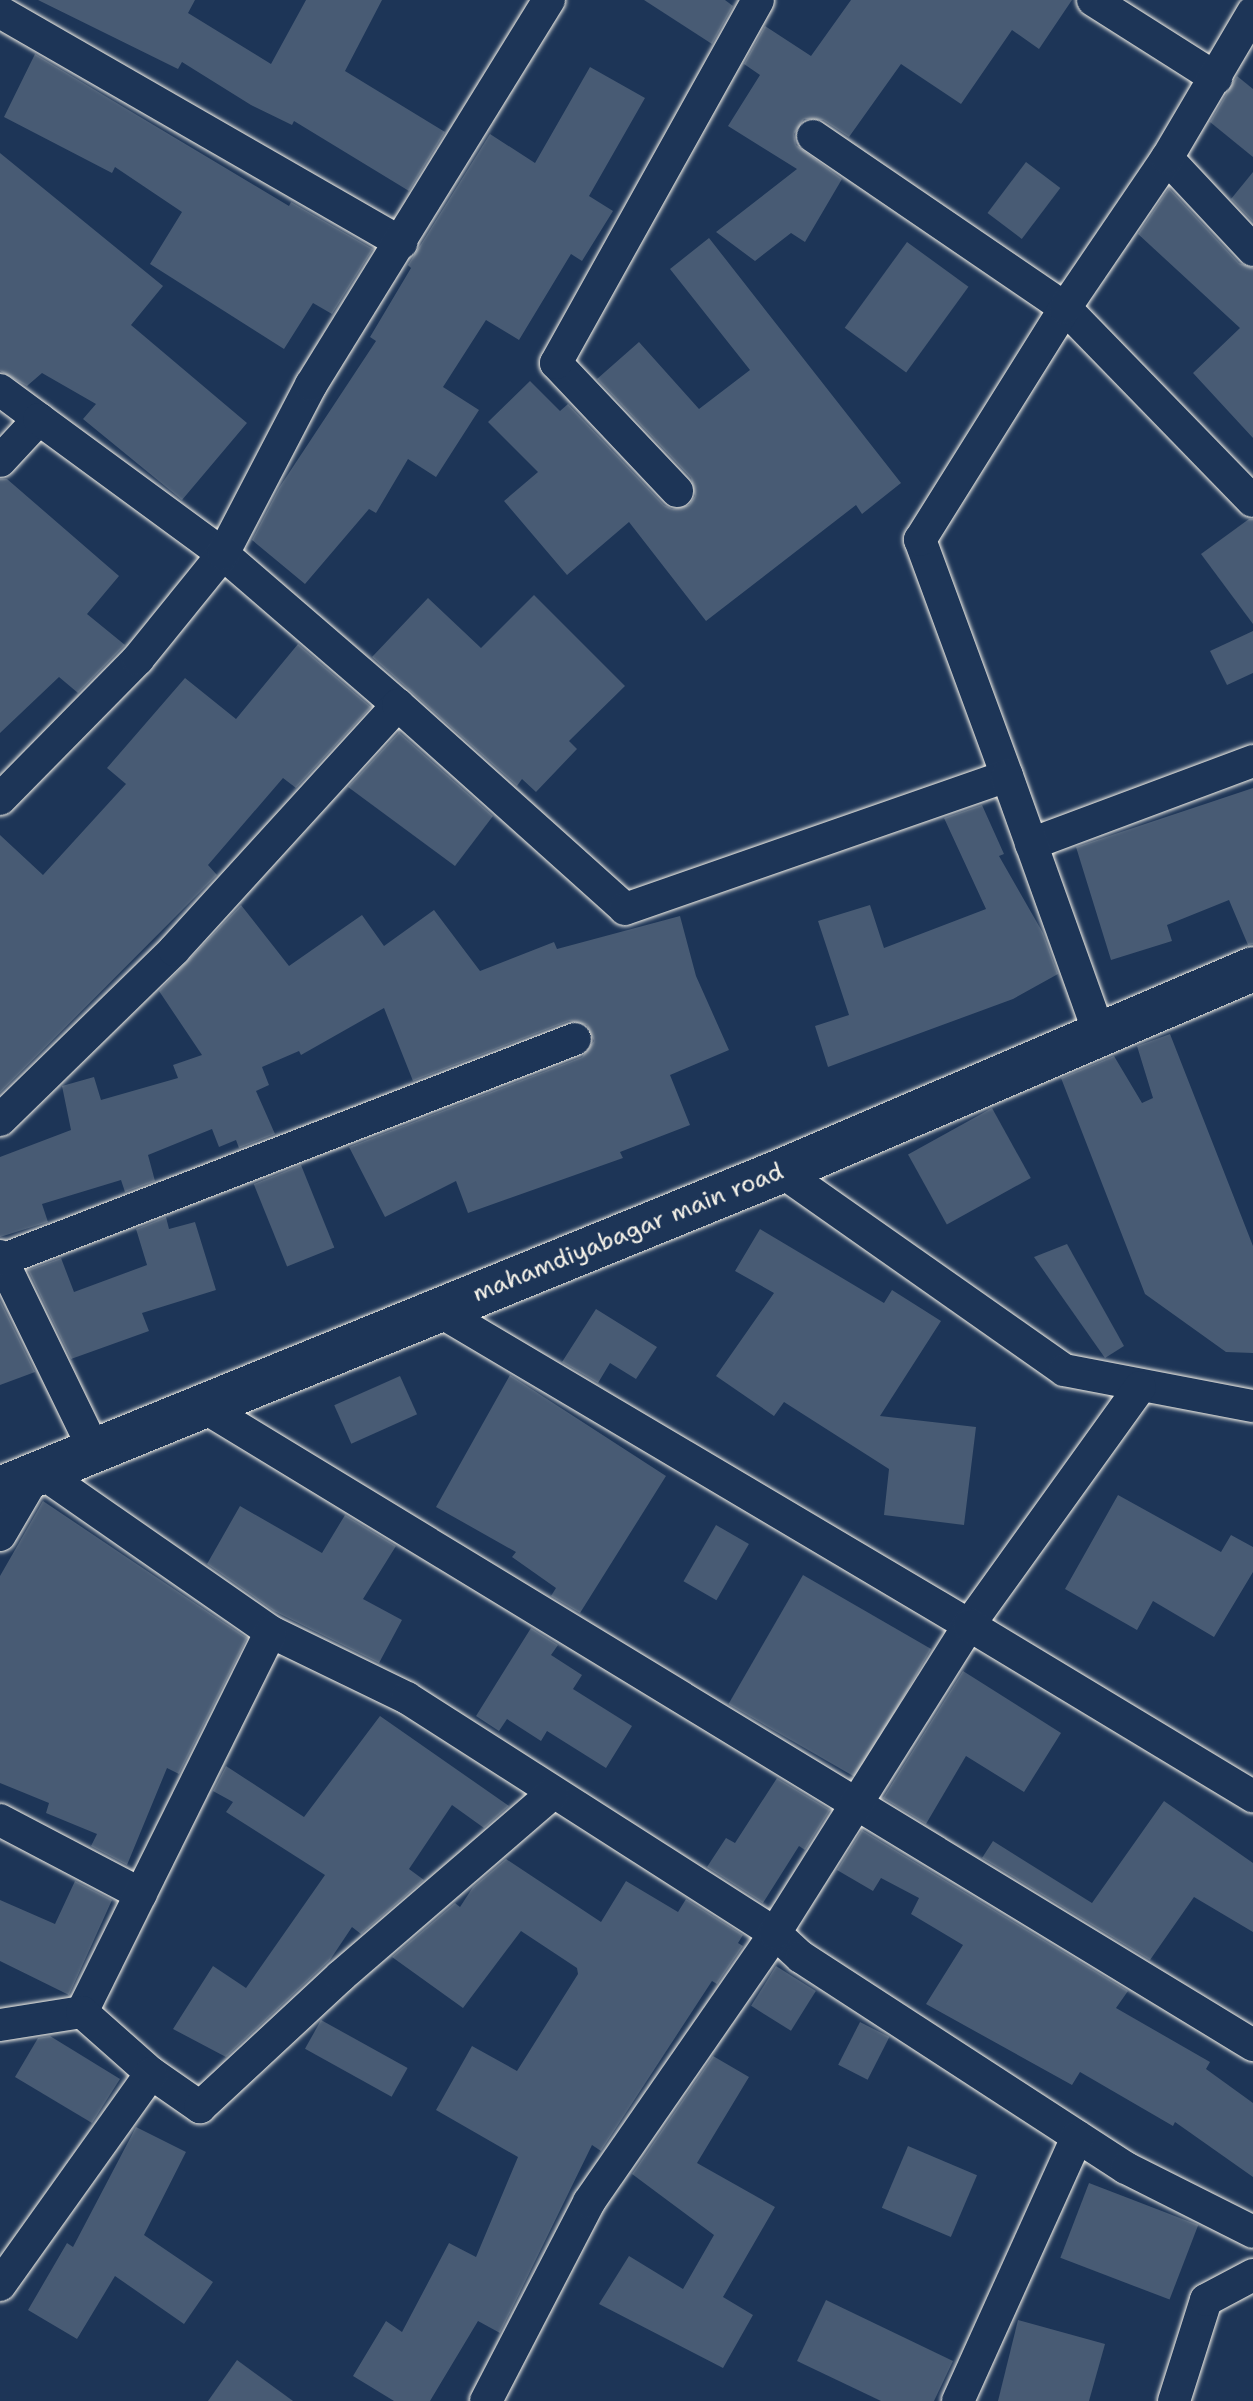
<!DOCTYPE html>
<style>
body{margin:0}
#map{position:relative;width:1253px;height:2401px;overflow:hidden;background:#1d3557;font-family:"Shantell Sans",sans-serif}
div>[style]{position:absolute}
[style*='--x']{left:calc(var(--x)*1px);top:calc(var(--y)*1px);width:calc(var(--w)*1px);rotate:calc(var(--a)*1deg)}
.building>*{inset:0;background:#485b74;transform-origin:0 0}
.roads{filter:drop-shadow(0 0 2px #f4f1e8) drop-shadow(0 0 2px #f4f1e8)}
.minor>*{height:32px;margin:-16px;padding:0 16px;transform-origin:16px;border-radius:16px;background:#1d3557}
.primary>*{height:44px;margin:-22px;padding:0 22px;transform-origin:22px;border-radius:22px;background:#1d3557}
span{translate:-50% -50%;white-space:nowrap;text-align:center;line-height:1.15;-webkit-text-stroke:6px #1d3557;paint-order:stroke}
.street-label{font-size:24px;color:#f4f1e8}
</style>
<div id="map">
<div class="building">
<div style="clip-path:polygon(38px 0,195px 0,188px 13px,271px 64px,306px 0,382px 0,345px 71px,445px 132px,409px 191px,294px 121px,292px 125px,251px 105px,182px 62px,178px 69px)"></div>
<div style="clip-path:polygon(644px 0,725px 0,733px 6px,712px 44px)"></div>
<div style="clip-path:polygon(851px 0,1072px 0,1039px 49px,1012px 30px,961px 104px,901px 64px,849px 137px,823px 120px,804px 119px,794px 134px,796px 145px,842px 179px,805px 242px,791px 233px,755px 261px,716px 232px,797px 169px,728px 126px,760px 75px,744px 64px,765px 26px,811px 56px)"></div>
<div style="clip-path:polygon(35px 54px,289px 206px,291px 202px,373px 249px,332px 314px,313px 303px,284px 349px,150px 264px,182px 212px,115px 167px,112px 173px,4px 117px)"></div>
<div style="clip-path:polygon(590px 67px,645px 98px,589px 196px,613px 211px,582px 261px,571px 254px,519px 340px,486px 320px,443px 387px,479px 410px,436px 477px,408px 459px,376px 513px,369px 509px,305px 584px,252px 540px,279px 488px,376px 341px,370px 337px,411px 268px,408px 265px,490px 134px,535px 163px)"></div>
<div style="clip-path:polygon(1237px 76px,1253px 89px,1253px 157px,1210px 122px)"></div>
<div style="clip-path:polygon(0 153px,163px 286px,131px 325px,247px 423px,182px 500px,83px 419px,96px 404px,42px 373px,27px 386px,0 371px)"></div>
<div style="left:1026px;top:162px;width:43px;height:64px;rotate:37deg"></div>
<div style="clip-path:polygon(1253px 172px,1253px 222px,1231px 199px)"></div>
<div style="clip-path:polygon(1169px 188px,1239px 263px,1253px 268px,1253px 438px,1193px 373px,1240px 328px,1138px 234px)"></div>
<div style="clip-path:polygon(709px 238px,901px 483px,862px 514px,856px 505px,706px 621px,629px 522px,567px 575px,504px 501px,538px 472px,488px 422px,530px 381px,560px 411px,568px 404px,664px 505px,672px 509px,689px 505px,695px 496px,691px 478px,597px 379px,639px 342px,699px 409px,750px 370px,670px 269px)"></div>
<div style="left:907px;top:242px;width:76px;height:106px;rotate:36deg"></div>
<div style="clip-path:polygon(0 479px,7px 479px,119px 576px,87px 614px,125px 645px,78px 693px,59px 677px,0 733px)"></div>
<div style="clip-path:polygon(1249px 519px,1253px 519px,1253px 624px,1201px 554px)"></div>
<div style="clip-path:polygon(534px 595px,625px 686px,569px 741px,577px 749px,536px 792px,522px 779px,517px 786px,372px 657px,428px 598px,481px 648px)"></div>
<div style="clip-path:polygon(1253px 631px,1253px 673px,1227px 685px,1210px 651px)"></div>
<div style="clip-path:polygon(298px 644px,371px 707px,296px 788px,283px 778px,208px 865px,217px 875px,0 1093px,0 835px,43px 875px,126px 784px,107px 768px,185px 678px,236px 719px)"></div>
<div style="clip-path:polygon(399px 732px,493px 816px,455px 866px,348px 787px)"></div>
<div style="clip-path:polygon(1253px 788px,1253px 944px,1248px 945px,1229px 900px,1167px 925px,1172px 941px,1111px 960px,1076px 847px)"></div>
<div style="clip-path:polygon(982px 805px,1004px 854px,999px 856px,1043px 933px,1058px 974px,1013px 999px,828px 1067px,815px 1026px,849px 1015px,818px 921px,870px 905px,884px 948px,986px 909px,944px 818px)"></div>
<div style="clip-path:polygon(241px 905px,289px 966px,362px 915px,384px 946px,434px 910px,480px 971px,554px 942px,557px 949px,680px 916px,696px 976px,729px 1050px,670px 1075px,690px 1125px,620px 1152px,623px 1158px,468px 1213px,456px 1181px,385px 1217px,349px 1147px,582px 1057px,594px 1041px,587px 1025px,569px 1021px,413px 1081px,384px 1008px,301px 1055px,299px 1051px,262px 1067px,269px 1085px,256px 1091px,275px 1134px,239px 1148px,236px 1140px,219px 1147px,212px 1129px,148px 1155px,155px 1181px,125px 1192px,121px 1180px,42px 1204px,48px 1222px,0 1237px,0 1157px,71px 1130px,62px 1086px,94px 1077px,101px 1100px,178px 1078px,173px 1065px,202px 1055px,159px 991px)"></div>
<div style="clip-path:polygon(1170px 1034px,1253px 1246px,1253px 1353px,1226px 1352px,1145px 1294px,1061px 1078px,1114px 1056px,1142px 1103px,1153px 1098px,1137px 1046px)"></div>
<div style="left:992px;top:1108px;width:80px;height:96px;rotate:61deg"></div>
<div style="left:301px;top:1165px;width:89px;height:51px;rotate:68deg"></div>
<div style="clip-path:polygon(166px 1217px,169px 1229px,195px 1222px,216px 1290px,142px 1313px,149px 1331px,71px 1359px,28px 1270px,61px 1258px,74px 1292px,147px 1265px,136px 1229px)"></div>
<div style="clip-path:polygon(760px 1229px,884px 1303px,892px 1290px,941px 1321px,880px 1416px,976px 1427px,964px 1525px,884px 1515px,889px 1469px,784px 1402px,774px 1416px,716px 1376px,774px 1293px,735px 1271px)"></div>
<div style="clip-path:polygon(1067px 1244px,1124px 1346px,1105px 1358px,1034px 1257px)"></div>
<div style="clip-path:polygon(0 1300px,35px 1372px,0 1385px)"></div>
<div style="clip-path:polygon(596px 1309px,657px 1347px,636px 1379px,610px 1363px,598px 1383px,562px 1362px)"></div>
<div style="clip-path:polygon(510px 1375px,666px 1476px,580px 1613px,551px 1596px,556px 1588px,512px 1557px,516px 1552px,436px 1507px)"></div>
<div style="left:400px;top:1376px;width:42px;height:72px;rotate:66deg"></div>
<div style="clip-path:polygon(1118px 1495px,1221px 1552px,1231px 1535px,1253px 1547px,1253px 1572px,1214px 1637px,1153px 1601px,1137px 1630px,1065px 1589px)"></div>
<div style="clip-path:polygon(43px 1501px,247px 1638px,179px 1774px,167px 1768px,127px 1865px,91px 1846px,97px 1834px,46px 1813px,49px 1803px,0 1783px,0 1576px)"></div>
<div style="clip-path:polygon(240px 1506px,322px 1553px,345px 1515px,396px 1546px,363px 1599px,402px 1620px,379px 1663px,274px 1611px,207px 1564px)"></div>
<div style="left:716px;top:1525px;width:38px;height:65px;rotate:30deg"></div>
<div style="left:803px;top:1575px;width:148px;height:149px;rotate:30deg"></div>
<div style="clip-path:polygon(531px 1628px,558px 1645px,551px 1655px,582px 1675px,573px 1689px,632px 1726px,606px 1768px,547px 1731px,541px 1741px,507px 1719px,499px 1731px,476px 1716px)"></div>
<div style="clip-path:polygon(963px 1671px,1061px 1733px,1024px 1792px,966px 1756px,926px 1824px,883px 1798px)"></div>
<div style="clip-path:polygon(380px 1716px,509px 1806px,484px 1828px,452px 1805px,409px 1869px,424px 1880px,361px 1934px,352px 1927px,330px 1960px,226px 2057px,173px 2029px,213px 1966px,246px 1988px,325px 1875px,226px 1812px,233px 1802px,213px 1791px,226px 1766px,304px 1817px)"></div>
<div style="clip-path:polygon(777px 1778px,830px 1810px,805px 1850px,799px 1846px,763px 1903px,707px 1867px,726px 1838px,735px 1843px)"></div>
<div style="clip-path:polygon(1164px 1801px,1253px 1863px,1253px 1932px,1194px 1897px,1150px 1960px,982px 1858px,993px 1841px,1092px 1903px)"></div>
<div style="clip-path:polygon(862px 1830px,1128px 1991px,1116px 2008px,1210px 2062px,1206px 2069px,1253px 2103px,1253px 2177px,1175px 2122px,1173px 2126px,1080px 2072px,1072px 2085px,926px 2004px,963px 1945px,911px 1914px,919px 1898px,881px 1878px,873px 1891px,837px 1870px)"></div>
<div style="clip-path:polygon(506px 1859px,601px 1922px,626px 1881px,678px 1912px,686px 1899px,743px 1935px,738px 1943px,743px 1946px,717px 1984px,712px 1981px,601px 2151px,592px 2145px,500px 2333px,478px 2321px,430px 2401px,394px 2401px,353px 2376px,386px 2321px,402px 2332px,449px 2243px,476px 2257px,518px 2157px,436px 2110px,472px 2046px,517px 2071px,578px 1974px,577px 1968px,521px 1931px,463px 2008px,392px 1957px,455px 1903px,460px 1907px,473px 1887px)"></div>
<div style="clip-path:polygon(75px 1881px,112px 1900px,69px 1995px,0 1961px,0 1900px,55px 1924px)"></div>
<div style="left:776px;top:1966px;width:47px;height:47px;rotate:32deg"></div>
<div style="left:321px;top:2020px;width:99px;height:33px;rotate:29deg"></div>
<div style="left:860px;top:2022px;width:33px;height:48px;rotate:27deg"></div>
<div style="clip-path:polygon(50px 2036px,120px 2079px,92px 2123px,15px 2077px,38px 2038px)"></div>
<div style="clip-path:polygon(713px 2056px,749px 2077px,697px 2163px,775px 2207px,723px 2297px,753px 2315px,723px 2368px,599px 2304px,629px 2256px,683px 2289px,714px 2235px,632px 2174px)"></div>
<div style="clip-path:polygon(136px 2127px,186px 2152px,144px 2235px,213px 2282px,184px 2324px,115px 2276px,77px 2339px,28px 2310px,67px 2243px,73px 2247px)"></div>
<div style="left:908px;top:2146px;width:75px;height:67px;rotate:23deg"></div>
<div style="left:1089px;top:2183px;width:117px;height:80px;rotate:21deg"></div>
<div style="clip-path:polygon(826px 2300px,953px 2361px,934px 2401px,881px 2401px,797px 2361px)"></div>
<div style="clip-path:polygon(1018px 2320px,1105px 2344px,1089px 2401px,998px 2401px)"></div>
<div style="clip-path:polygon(237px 2360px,293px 2401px,208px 2401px)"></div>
</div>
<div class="roads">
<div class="minor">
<div style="--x:1093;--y:0;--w:146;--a:32.4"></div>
<div style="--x:0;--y:12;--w:463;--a:29.9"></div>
<div style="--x:813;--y:136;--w:305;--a:34.3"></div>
<div style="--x:1065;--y:308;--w:269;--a:45.8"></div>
<div style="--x:1167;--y:158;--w:126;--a:46.9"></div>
<div style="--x:0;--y:390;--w:49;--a:36.6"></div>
<div style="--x:39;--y:419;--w:57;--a:132.9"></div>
<div style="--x:39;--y:419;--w:228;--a:36.3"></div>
<div style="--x:223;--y:554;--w:231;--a:40.8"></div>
<div style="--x:677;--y:491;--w:176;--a:-133.4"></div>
<div style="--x:556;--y:363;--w:415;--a:-60.9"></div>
<div style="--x:1007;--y:776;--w:252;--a:-110.2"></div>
<div style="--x:920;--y:540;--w:274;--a:-58"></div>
<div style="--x:1065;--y:308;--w:181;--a:-55.8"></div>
<div style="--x:1167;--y:158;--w:169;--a:-59.5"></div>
<div style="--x:0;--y:799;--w:197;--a:-45.4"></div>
<div style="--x:138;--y:659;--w:135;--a:-51"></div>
<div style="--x:223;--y:554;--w:191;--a:-62.5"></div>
<div style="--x:311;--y:385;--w:453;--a:-58.3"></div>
<div style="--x:1031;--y:844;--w:237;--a:-20.5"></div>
<div style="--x:0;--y:1120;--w:243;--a:-44.3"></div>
<div style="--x:174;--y:950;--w:332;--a:-47.6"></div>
<div style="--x:398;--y:705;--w:305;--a:41.9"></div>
<div style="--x:625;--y:909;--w:404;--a:-19.2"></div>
<div style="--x:1007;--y:776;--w:276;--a:70.3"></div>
<div style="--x:781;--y:1171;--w:346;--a:35.1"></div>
<div style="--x:1064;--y:1370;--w:192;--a:10.8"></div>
<div style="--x:0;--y:1256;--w:218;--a:64.1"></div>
<div style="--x:2;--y:1260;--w:614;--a:-21.09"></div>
<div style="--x:439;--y:1311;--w:616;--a:30.64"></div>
<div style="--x:969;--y:1625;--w:293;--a:-54.3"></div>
<div style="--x:204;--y:1407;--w:1228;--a:31.31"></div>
<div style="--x:0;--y:1535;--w:75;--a:-59.7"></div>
<div style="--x:38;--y:1470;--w:284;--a:34.8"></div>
<div style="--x:271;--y:1632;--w:151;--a:25.9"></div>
<div style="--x:407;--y:1698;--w:437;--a:32.6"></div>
<div style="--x:775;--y:1933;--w:35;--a:43"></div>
<div style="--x:801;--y:1957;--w:387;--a:33"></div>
<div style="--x:1126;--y:2168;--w:142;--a:26.7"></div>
<div style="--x:0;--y:1820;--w:159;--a:27.7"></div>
<div style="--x:82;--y:2012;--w:424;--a:-63.6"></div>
<div style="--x:0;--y:2025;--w:83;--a:-9"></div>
<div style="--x:82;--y:2012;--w:92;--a:41.5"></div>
<div style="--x:151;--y:2073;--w:60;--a:34.8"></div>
<div style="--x:200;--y:2107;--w:192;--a:-42.9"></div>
<div style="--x:341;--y:1976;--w:279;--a:-40.8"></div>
<div style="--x:0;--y:2285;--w:260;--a:-54.5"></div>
<div style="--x:486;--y:2401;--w:224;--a:-62.6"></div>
<div style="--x:589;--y:2202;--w:327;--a:-55.3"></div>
<div style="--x:775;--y:1933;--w:364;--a:-57.8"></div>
<div style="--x:969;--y:1625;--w:332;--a:31.1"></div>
<div style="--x:958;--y:2401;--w:290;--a:-65.7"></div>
<div style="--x:1174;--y:2401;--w:106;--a:-72.4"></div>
<div style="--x:1206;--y:2300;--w:53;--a:-28"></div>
</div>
<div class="primary">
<div style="--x:0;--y:1489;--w:843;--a:-22.15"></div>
<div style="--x:781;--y:1171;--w:513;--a:-23.17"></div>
</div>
</div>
<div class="street-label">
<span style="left:628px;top:1233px;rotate:-22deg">mahamdiyabagar main road</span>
</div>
</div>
